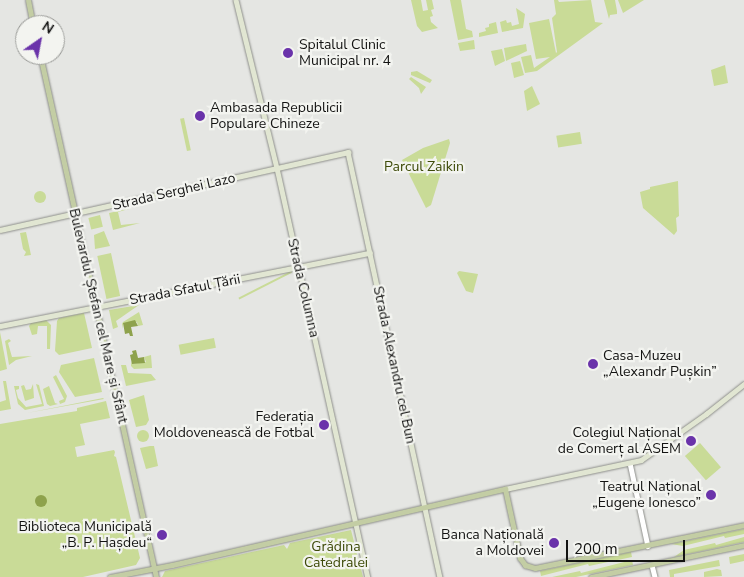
<!DOCTYPE html>
<meta charset="utf-8">
<style>
body{margin:0}
#map{position:relative;width:744px;height:577px;overflow:hidden;background:#e5e6e3;font-family:"Nunito Sans",sans-serif}
div>[style]{position:absolute}
[style*='--x']{left:calc(var(--x)*1px);top:calc(var(--y)*1px);width:calc(var(--w)*1px);rotate:calc(var(--a)*1deg)}
.green>*{inset:0;background:#c9db97;transform-origin:0 0}
.round{border-radius:50%}
.water>*{inset:0;background:#8ea24c}
.roads{filter:drop-shadow(0 0 1px #8e8f8b) drop-shadow(0 0 1px #8e8f8b)}
.tertiary>*{height:4.5px;margin:-2.25px;padding:0 2.25px;transform-origin:2.25px;border-radius:2.25px;background:#fff}
.secondary>*{height:4.5px;margin:-2.25px;padding:0 2.25px;transform-origin:2.25px;border-radius:2.25px;background:#e1e6d2}
.primary>*{height:5px;margin:-2.5px;padding:0 2.5px;transform-origin:2.5px;border-radius:2.5px;background:#c3cda4}
.dots>*{width:14px;height:14px;translate:-50% -50%;box-sizing:border-box;border:2px solid #f3f4f0;border-radius:50%}
span{translate:-50% -50%;white-space:nowrap;text-align:center;line-height:1.15;-webkit-text-stroke:4.5px #f3f4f0;paint-order:stroke}
.poi-label{font-size:14px;color:#131312}
.left{translate:0 -50%;text-align:left}
.right{translate:-100% -50%;text-align:right}
.park-label{font-size:14px;color:#3e4b09}
.street-label{font-size:14px;color:#131312}
.north{position:absolute;left:15px;top:15px;width:50px;height:50px;box-sizing:border-box;background:#f3f4f0;border:1px solid #999a97;border-radius:50%;rotate:33deg;font-size:14px;font-weight:700;line-height:20px;text-align:center;color:#131312}
.north::after{content:'';display:block;margin:auto;width:18px;height:22px;background:#6a33aa;clip-path:polygon(50% 0,100% 100%,50% 72%,0 100%)}
.scale{position:absolute;left:566px;top:540px;width:119px;height:22px;box-sizing:border-box;border:2px solid #131312;border-top:0;padding-left:6px;font-size:15px;line-height:18px;white-space:nowrap;color:#131312;-webkit-text-stroke:4px #f3f4f0;paint-order:stroke}
</style>
<div id="map">
<div class="green">
<div style="clip-path:polygon(411px 0,421px 0,423px 11px,428px 10px,426px 0,432px 0,434px 9px,431px 10px,433px 16px,430px 17px,431px 22px,438px 28px,422px 32px,417px 26px)"></div>
<div style="clip-path:polygon(450px 0,461px 0,466px 29px,472px 31px,473px 37px,458px 40px)"></div>
<div style="clip-path:polygon(554px 0,558px 0,559px 2px,591px 0,595px 22px,603px 23px,537px 71px,525px 73px,521px 57px,531px 55px,534px 68px,550px 57px,536px 59px,529px 23px,549px 19px,556px 53px,557px 52px,552px 18px,556px 14px)"></div>
<div style="clip-path:polygon(604px 0,615px 0,617px 11px,617px 14px,610px 15px,609px 19px)"></div>
<div style="clip-path:polygon(618px 0,644px 0,623px 13px)"></div>
<div style="clip-path:polygon(516px 8px,525px 14px,523px 28px,502px 32px,500px 22px,506px 20px,507px 23px,511px 22px,512px 26px,519px 24px)"></div>
<div style="clip-path:polygon(496px 22px,498px 33px,479px 37px,479px 33px,486px 31px,485px 28px,489px 27px,489px 24px)"></div>
<div style="clip-path:polygon(474px 40px,475px 49px,460px 51px,458px 43px)"></div>
<div style="clip-path:polygon(526px 44px,527px 51px,506px 61px,504px 48px)"></div>
<div style="clip-path:polygon(502px 49px,505px 61px,495px 66px,491px 51px)"></div>
<div style="clip-path:polygon(520px 61px,524px 75px,514px 78px,511px 63px)"></div>
<div style="clip-path:polygon(725px 65px,728px 83px,714px 86px,711px 70px)"></div>
<div style="clip-path:polygon(417px 71px,432px 80px,430px 83px,411px 75px,411px 72px)"></div>
<div style="clip-path:polygon(411px 77px,426px 87px,421px 94px,419px 88px,409px 79px)"></div>
<div style="clip-path:polygon(532px 86px,540px 104px,527px 111px,524px 91px)"></div>
<div style="left:184px;top:118px;width:33px;height:4px;rotate:78deg"></div>
<div style="left:580px;top:132px;width:12px;height:24px;rotate:81deg"></div>
<div style="clip-path:polygon(449px 139px,450px 143px,431px 205px,426px 208px,402px 160px,423px 148px)"></div>
<div style="clip-path:polygon(678px 181px,679px 216px,676px 218px,677px 231px,674px 235px,643px 208px,640px 192px,650px 189px,650px 187px)"></div>
<div class="round" style="left:34px;top:191px;width:12px;height:12px"></div>
<div style="clip-path:polygon(132px 208px,118px 212px,121px 225px,140px 223px,113px 230px,109px 213px)"></div>
<div style="left:100px;top:215px;width:12px;height:12px;rotate:76deg"></div>
<div style="clip-path:polygon(104px 231px,110px 246px,95px 249px,94px 235px)"></div>
<div style="clip-path:polygon(26px 232px,31px 255px,24px 256px,26px 252px,23px 249px,20px 233px)"></div>
<div style="left:111px;top:253px;width:44px;height:14px;rotate:78deg"></div>
<div style="left:291px;top:271px;width:2px;height:59px;rotate:63deg"></div>
<div style="clip-path:polygon(459px 271px,478px 274px,473px 293px,466px 291px,457px 273px)"></div>
<div style="clip-path:polygon(139px 305px,116px 321px,118px 327px,113px 329px,109px 310px)"></div>
<div style="clip-path:polygon(139px 312px,143px 325px,138px 326px,137px 322px,123px 324px,123px 329px,122px 324px,123px 322px)"></div>
<div style="clip-path:polygon(84px 313px,92px 348px,59px 355px,55px 351px,57px 321px,59px 318px)"></div>
<div style="clip-path:polygon(45px 319px,51px 325px,50px 349px,47px 349px,47px 326px,38px 326px,37px 334px,32px 335px,29px 326px,31px 323px)"></div>
<div style="clip-path:polygon(0 332px,7px 369px,0 371px)"></div>
<div style="left:214px;top:338px;width:10px;height:36px;rotate:79deg"></div>
<div style="clip-path:polygon(9px 339px,11px 341px,8px 343px,12px 357px,32px 356px,16px 360px,9px 365px,5px 341px)"></div>
<div style="clip-path:polygon(151px 355px,152px 368px,134px 369px,131px 366px,131px 361px,132px 364px,146px 362px,144px 357px)"></div>
<div style="clip-path:polygon(94px 358px,102px 392px,75px 397px,59px 372px,61px 365px)"></div>
<div style="clip-path:polygon(121px 365px,126px 365px,128px 373px,151px 374px,156px 380px,126px 386px)"></div>
<div style="clip-path:polygon(56px 375px,67px 396px,65px 402px,60px 404px,59px 401px,64px 399px,53px 377px)"></div>
<div style="clip-path:polygon(3px 381px,6px 381px,11px 409px,0 411px,0 402px,6px 400px)"></div>
<div style="clip-path:polygon(33px 384px,34px 398px,25px 401px,21px 386px,24px 385px,26px 390px,31px 389px)"></div>
<div style="clip-path:polygon(36px 384px,39px 385px,44px 406px,25px 410px,18px 404px,14px 386px,19px 386px,19px 389px,16px 390px,18px 398px,26px 407px,42px 404px)"></div>
<div style="clip-path:polygon(49px 386px,55px 403px,58px 404px,50px 406px,47px 404px,43px 389px)"></div>
<div style="clip-path:polygon(144px 395px,149px 420px,146px 425px,136px 427px,129px 400px)"></div>
<div style="clip-path:polygon(103px 398px,104px 399px,27px 413px)"></div>
<div style="clip-path:polygon(106px 401px,110px 418px,80px 424px,85px 445px,75px 447px,77px 457px,114px 450px,115px 452px,114px 456px,116px 457px,140px 558px,136px 565px,83px 577px,0 577px,0 424px,77px 411px,77px 408px)"></div>
<div class="round" style="left:137px;top:430px;width:12px;height:12px"></div>
<div style="left:700px;top:443px;width:32px;height:20px;rotate:49deg"></div>
<div style="clip-path:polygon(150px 446px,154px 446px,158px 466px,146px 469px,140px 448px)"></div>
<div style="clip-path:polygon(744px 529px,744px 534px,725px 538px,724px 536px,683px 546px,671px 544px)"></div>
<div style="clip-path:polygon(351px 530px,363px 577px,162px 577px,165px 571px,284px 545px,287px 549px,290px 543px)"></div>
<div style="clip-path:polygon(744px 537px,744px 542px,674px 557px,684px 550px,715px 543px,716px 545px)"></div>
<div style="clip-path:polygon(631px 552px,632px 557px,589px 566px,588px 564px,541px 576px,540px 571px)"></div>
<div style="clip-path:polygon(744px 554px,744px 561px,730px 564px,729px 557px)"></div>
<div style="clip-path:polygon(632px 560px,633px 565px,576px 577px,552px 577px,580px 571px,581px 573px)"></div>
<div style="clip-path:polygon(719px 560px,720px 566px,674px 574px,674px 577px,670px 577px,669px 570px)"></div>
<div style="clip-path:polygon(717px 569px,721px 570px,722px 576px,704px 577px,704px 572px)"></div>
</div>
<div class="water">
<div style="clip-path:polygon(135px 320px,138px 326px,131px 327px,133px 336px,130px 336px,129px 333px,125px 334px,123px 323px)"></div>
<div style="clip-path:polygon(136px 350px,138px 358px,144px 357px,145px 363px,132px 364px,130px 355px,133px 354px,132px 351px)"></div>
<div class="round" style="left:35px;top:495px;width:12px;height:12px"></div>
</div>
<div class="roads">
<div class="tertiary">
<div style="--x:630;--y:463;--w:85;--a:77.8"></div>
<div style="--x:652;--y:565;--w:12;--a:76"></div>
</div>
<div class="secondary">
<div style="--x:236;--y:0;--w:173;--a:76.3"></div>
<div style="--x:277;--y:168;--w:419;--a:77.5"></div>
<div style="--x:0;--y:230;--w:357;--a:-12.6"></div>
<div style="--x:348;--y:152;--w:435;--a:77.8"></div>
<div style="--x:0;--y:326;--w:377;--a:-11.2"></div>
<div style="--x:505;--y:489;--w:139;--a:-12"></div>
<div style="--x:641;--y:460;--w:80;--a:-35.3"></div>
<div style="--x:706;--y:414;--w:48;--a:-38.3"></div>
</div>
<div class="primary">
<div style="--x:28;--y:0;--w:25;--a:79"></div>
<div style="--x:40;--y:55;--w:535;--a:77.47"></div>
<div style="--x:110;--y:577;--w:63;--a:-11"></div>
<div style="--x:172;--y:565;--w:342;--a:-12.9"></div>
<div style="--x:505;--y:489;--w:71;--a:77.7"></div>
<div style="--x:520;--y:558;--w:9;--a:54"></div>
<div style="--x:525;--y:565;--w:10;--a:17"></div>
<div style="--x:535;--y:568;--w:213;--a:-11.6"></div>
<div style="--x:591;--y:577;--w:156;--a:-11.8"></div>
</div>
</div>
<div class="dots">
<div style="left:288px;top:53px;background:#6a33aa"></div>
<div style="left:200px;top:116px;background:#6a33aa"></div>
<div style="left:593px;top:364px;background:#6a33aa"></div>
<div style="left:324px;top:425px;background:#6a33aa"></div>
<div style="left:691px;top:441px;background:#6a33aa"></div>
<div style="left:711px;top:495px;background:#6a33aa"></div>
<div style="left:162px;top:535px;background:#6a33aa"></div>
<div style="left:554px;top:543px;background:#6a33aa"></div>
</div>
<div class="poi-label">
<span class="left" style="left:299px;top:53px">Spitalul Clinic<br>Municipal nr. 4</span>
<span class="left" style="left:210px;top:116px">Ambasada Republicii<br>Populare Chineze</span>
<span class="left" style="left:603px;top:364px">Casa-Muzeu<br>„Alexandr Pușkin”</span>
<span class="right" style="left:314px;top:425px">Federația<br>Moldovenească de Fotbal</span>
<span class="right" style="left:681px;top:441px">Colegiul Național<br>de Comerț al ASEM</span>
<span class="right" style="left:701px;top:495px">Teatrul Național<br>„Eugene Ionesco”</span>
<span class="right" style="left:152px;top:535px">Biblioteca Municipală<br>„B. P. Hașdeu“</span>
<span class="right" style="left:544px;top:543px">Banca Națională<br>a Moldovei</span>
</div>
<div class="park-label">
<span style="left:424px;top:167px">Parcul Zaikin</span>
<span style="left:336px;top:555px">Grădina<br>Catedralei</span>
</div>
<div class="street-label">
<span style="left:174px;top:192px;rotate:-13deg">Strada Serghei Lazo</span>
<span style="left:303px;top:288px;rotate:77deg">Strada Columna</span>
<span style="left:185px;top:290px;rotate:-11deg">Strada Sfatul Țării</span>
<span style="left:98px;top:316px;rotate:77deg">Bulevardul Ștefan cel Mare și Sfânt</span>
<span style="left:394px;top:365px;rotate:78deg">Strada Alexandru cel Bun</span>
</div>
<div class="north">N</div>
<div class="scale">200 m</div>
</div>
